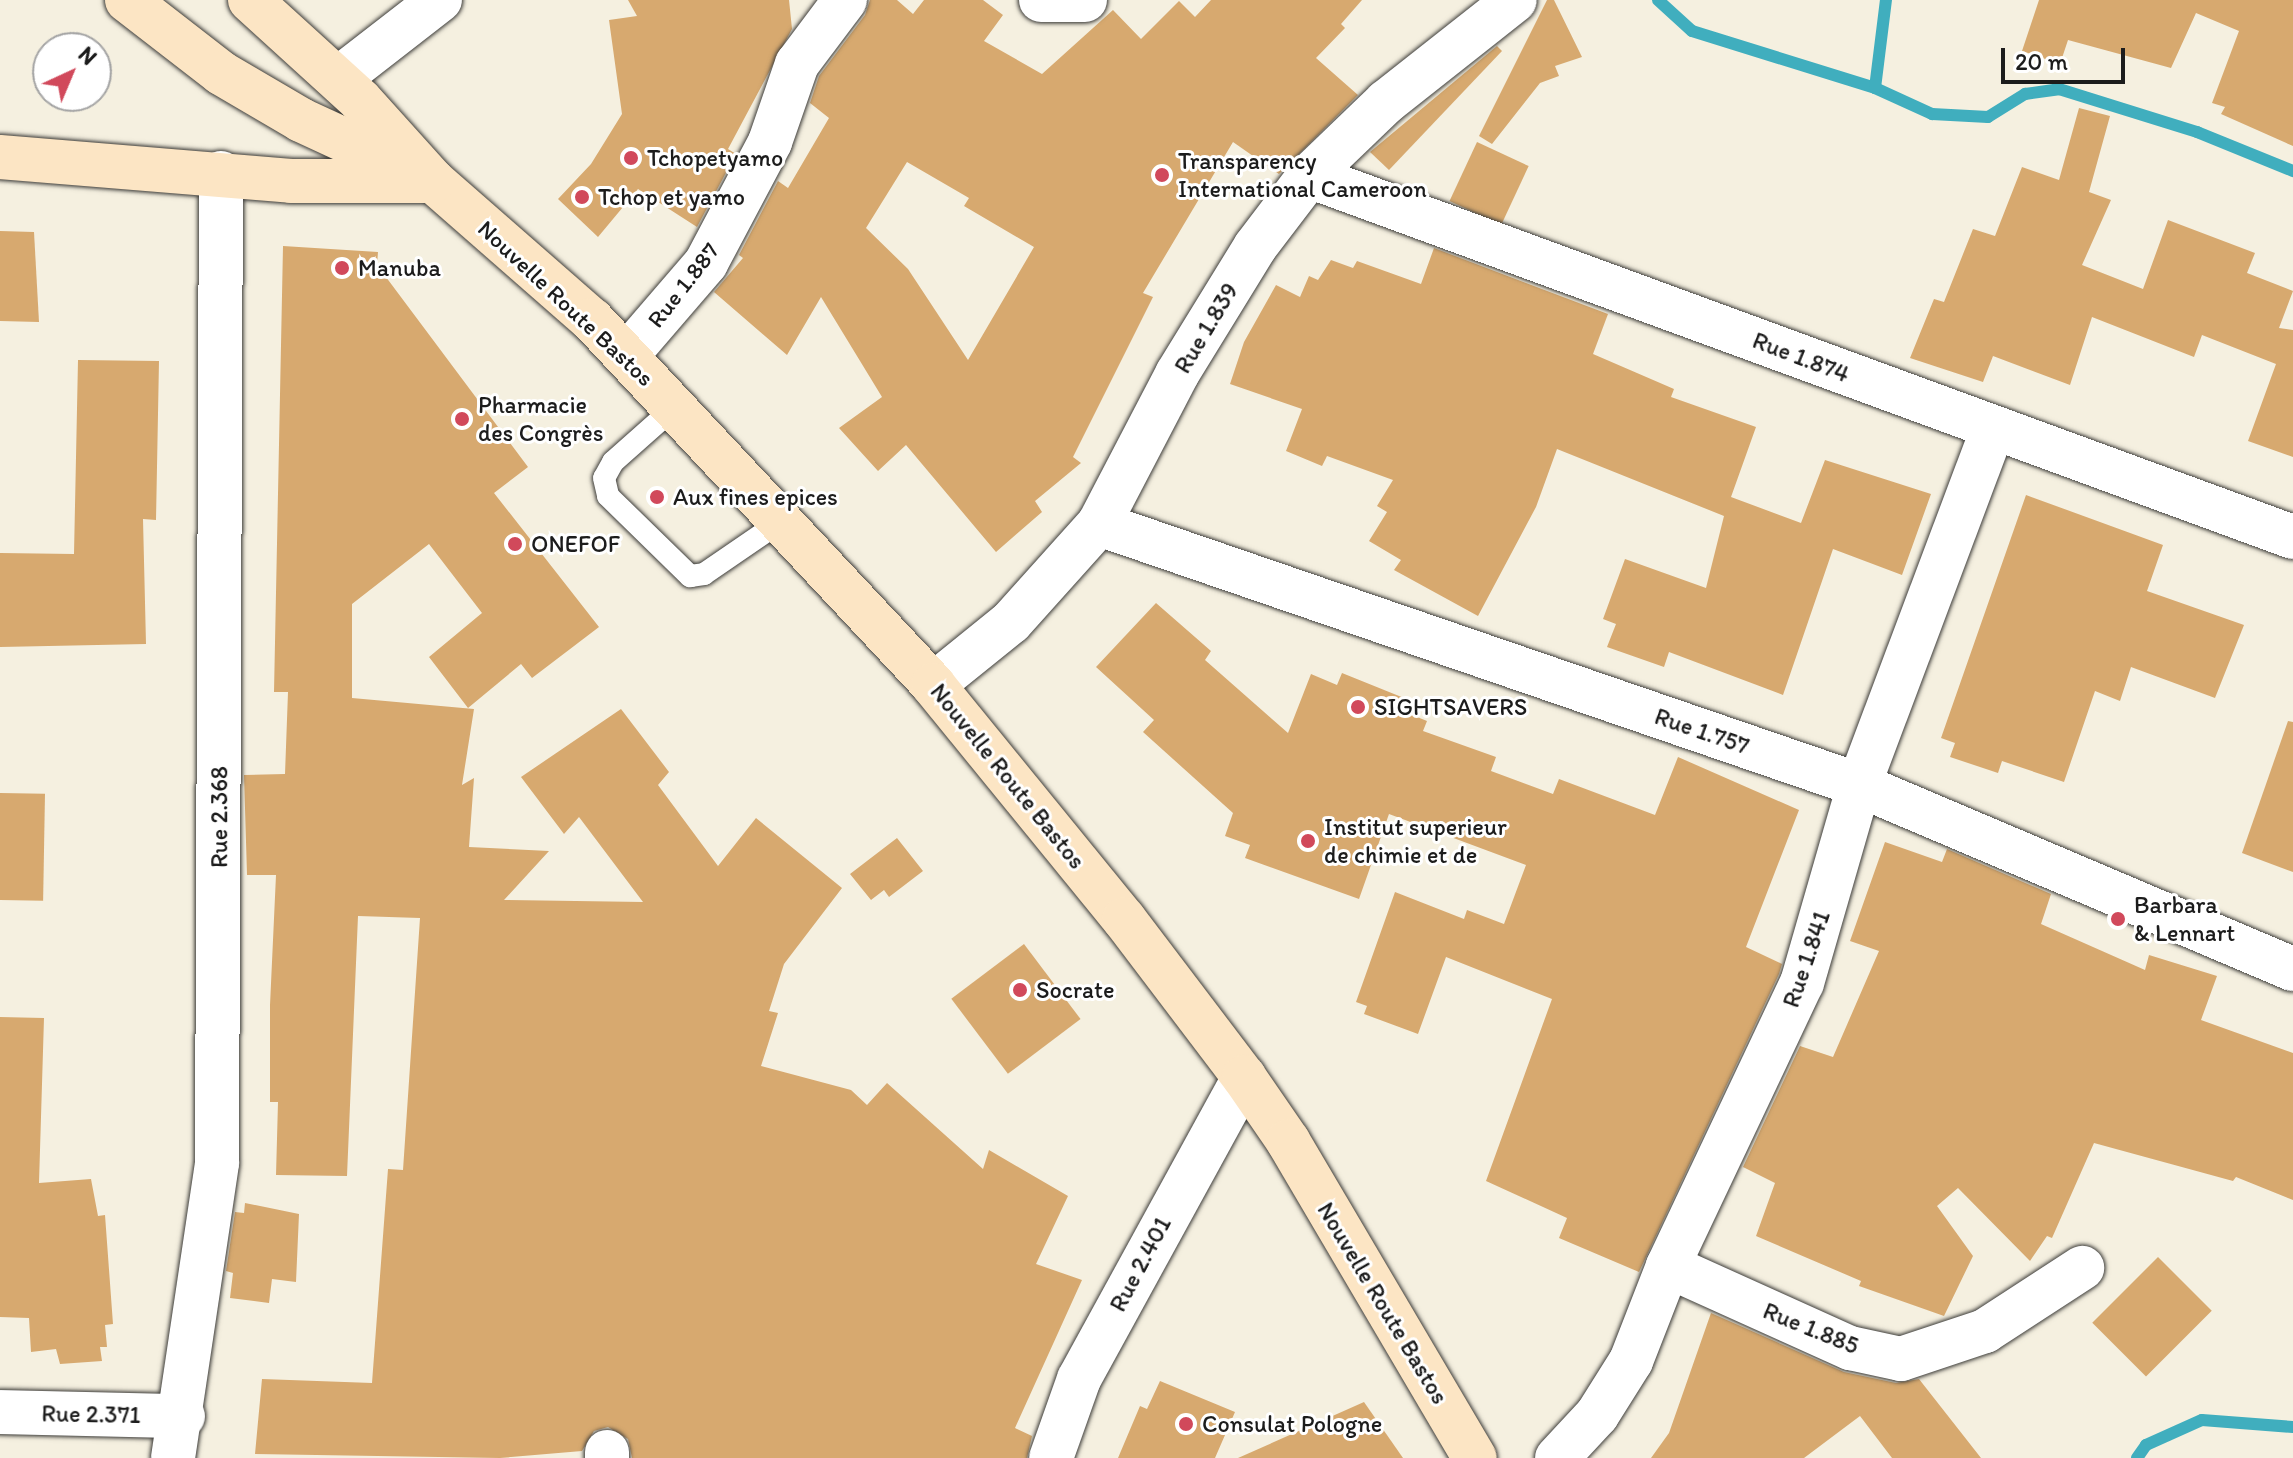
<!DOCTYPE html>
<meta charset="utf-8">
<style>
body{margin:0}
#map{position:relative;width:2293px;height:1458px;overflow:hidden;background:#f5f0e0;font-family:Itim,sans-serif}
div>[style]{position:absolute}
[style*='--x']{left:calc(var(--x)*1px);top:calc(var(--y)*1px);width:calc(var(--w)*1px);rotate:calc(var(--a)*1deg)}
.stream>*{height:12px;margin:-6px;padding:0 6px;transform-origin:6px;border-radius:6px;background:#40aebe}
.building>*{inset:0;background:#d7a96f;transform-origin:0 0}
.roads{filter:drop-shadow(0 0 2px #3d3c39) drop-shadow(0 0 2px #3d3c39)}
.lane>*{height:22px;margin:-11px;padding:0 11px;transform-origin:11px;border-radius:11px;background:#fff}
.street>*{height:44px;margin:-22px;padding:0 22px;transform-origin:22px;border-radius:22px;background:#fff}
.secondary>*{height:44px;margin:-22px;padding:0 22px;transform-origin:22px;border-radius:22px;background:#fce5c4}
.dots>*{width:22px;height:22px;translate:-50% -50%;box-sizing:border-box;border:4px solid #fff;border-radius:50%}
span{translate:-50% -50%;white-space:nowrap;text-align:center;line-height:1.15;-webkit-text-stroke:6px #fff;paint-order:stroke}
.poi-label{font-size:24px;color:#1c1c1c}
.left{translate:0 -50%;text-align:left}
.street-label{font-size:24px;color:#1c1c1c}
.north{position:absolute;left:32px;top:32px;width:80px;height:80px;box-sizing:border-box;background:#fff;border:2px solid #a4a4a4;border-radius:50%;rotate:44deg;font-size:22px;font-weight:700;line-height:32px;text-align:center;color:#1c1c1c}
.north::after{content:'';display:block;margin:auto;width:28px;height:36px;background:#d1495b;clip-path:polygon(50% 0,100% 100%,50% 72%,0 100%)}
.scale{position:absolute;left:2001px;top:48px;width:124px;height:36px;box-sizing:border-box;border:4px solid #1c1c1c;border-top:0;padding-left:10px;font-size:24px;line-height:28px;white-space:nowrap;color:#1c1c1c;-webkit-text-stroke:6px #fff;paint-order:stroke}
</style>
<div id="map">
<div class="stream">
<div style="--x:1658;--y:0;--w:46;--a:42.4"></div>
<div style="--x:1692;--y:31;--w:192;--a:17.3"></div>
<div style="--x:1875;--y:88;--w:63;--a:24.5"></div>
<div style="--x:1932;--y:114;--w:56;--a:3.1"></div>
<div style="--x:1988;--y:117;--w:44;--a:-31.9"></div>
<div style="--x:2025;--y:94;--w:34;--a:-8"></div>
<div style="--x:2059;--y:89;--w:145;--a:17.3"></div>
<div style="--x:2197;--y:132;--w:104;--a:22.1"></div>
<div style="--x:1875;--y:88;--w:89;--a:-82.9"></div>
<div style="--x:2137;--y:1458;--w:16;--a:-55"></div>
<div style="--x:2146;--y:1445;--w:61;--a:-24.1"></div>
<div style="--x:2202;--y:1420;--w:91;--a:4.4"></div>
</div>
<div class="building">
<div style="clip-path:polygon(628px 0,789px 0,792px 29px,728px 149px,736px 154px,697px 227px,638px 189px,598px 237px,558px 199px,591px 164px,622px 114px,609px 20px,637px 16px)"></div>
<div style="clip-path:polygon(evenodd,870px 0,897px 0,913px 14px,924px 0,983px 0,1003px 15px,984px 41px,1042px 74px,1113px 10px,1141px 39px,1179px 1px,1195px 17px,1211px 0,1362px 0,1341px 24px,1345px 28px,1316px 58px,1358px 95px,1279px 174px,1233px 142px,1143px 293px,1153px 297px,1073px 457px,1081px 463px,1035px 501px,1042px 512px,996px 552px,906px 445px,878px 471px,839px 428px,882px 397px,821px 297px,787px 355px,714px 292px,743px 258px,739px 255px,778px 181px,788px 188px,829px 118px,810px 103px,819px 76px,865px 15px,870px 0,907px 162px,969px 198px,964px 206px,1034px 247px,968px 360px,908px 269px,866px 228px,907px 162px)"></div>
<div style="clip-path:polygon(1547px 0,1554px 0,1582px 57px,1555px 66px,1559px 76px,1540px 83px,1492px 144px,1479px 136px)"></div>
<div style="clip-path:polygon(2039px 0,2293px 0,2293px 146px,2221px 114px,2225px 107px,2212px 103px,2239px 31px,2196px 13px,2171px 68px,2068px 40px,2060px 64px,2022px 51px)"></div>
<div style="clip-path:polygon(1497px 46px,1502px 51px,1389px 170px,1370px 152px)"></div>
<div style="clip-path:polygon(2079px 108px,2110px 116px,2089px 192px,2111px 200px,2082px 265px,2143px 289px,2168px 220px,2255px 253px,2247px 273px,2293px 291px,2279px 328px,2293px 330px,2293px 457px,2248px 441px,2276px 364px,2202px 335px,2194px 357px,2092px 317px,2070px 385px,1993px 356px,1983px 382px,1910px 358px,1934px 299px,1944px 302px,1973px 229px,1995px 236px,2022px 167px,2059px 180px)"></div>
<div style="left:1477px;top:142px;width:57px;height:65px;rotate:25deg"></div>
<div style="clip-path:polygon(0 231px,34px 232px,39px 322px,0 321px)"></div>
<div style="clip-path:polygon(283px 246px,378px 252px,377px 265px,528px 467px,494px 493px,599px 627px,532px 678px,521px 664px,468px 708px,429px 657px,482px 613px,429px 544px,352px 604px,352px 698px,474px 709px,462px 785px,474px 778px,469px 847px,549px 851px,504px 900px,643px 902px,579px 817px,564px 834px,521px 777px,621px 709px,669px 772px,658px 785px,718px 866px,756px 818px,842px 888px,784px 964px,769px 1011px,778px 1013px,761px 1066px,851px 1090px,867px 1105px,887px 1083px,983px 1169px,989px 1150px,1068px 1196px,1036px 1264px,1082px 1280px,1015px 1428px,1032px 1436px,1027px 1458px,632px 1458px,628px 1439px,608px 1427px,594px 1431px,582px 1451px,500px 1458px,255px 1454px,262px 1379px,372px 1383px,388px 1169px,403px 1170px,420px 918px,358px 916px,347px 1176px,276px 1175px,278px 1102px,270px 1102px,270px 1005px,276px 875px,247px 875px,244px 775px,285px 774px,288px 692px,274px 692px)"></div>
<div style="clip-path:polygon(1434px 248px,1608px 314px,1593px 354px,1674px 389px,1671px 397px,1756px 427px,1731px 497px,1801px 523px,1825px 460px,1931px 494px,1902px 575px,1833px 549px,1783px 695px,1669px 652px,1664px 667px,1607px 647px,1616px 624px,1603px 619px,1625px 559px,1706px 588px,1724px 516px,1557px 449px,1536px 507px,1478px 616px,1394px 570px,1401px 560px,1369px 541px,1387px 512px,1377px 506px,1393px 480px,1327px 456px,1322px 466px,1286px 451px,1302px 409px,1230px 384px,1244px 342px,1276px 285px,1300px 297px,1309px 276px,1318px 280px,1331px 260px,1353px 268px,1357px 261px,1421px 284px)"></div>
<div style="clip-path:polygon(78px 360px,159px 361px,156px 520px,143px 519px,146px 644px,0 647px,0 553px,74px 554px)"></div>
<div style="clip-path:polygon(2026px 495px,2163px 545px,2147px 591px,2244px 625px,2215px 698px,2131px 667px,2120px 701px,2095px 691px,2064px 782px,2002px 761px,1998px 773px,1950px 757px,1955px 743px,1941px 738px)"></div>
<div style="clip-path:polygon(1156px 603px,1211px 651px,1205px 660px,1288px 733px,1311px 674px,1337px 685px,1342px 673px,1404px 698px,1400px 710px,1427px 721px,1423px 731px,1496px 757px,1491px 771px,1553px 794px,1559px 779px,1655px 815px,1678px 757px,1799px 810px,1746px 947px,1782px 964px,1779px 974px,1639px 1272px,1559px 1238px,1567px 1218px,1486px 1181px,1552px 999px,1446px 957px,1418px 1034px,1364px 1014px,1367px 1006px,1356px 1002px,1395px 892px,1464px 919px,1467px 910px,1504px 924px,1526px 865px,1389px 814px,1359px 899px,1245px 858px,1250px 845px,1225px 836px,1233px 813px,1143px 732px,1154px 720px,1096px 667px)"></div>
<div style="clip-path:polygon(2288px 721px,2293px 722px,2293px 872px,2242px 853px)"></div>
<div style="left:0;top:793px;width:45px;height:107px;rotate:1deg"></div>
<div style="clip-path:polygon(897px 838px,923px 871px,889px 897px,884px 890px,871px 900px,850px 874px)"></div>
<div style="clip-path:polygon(1885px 842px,1942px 862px,1947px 849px,2051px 894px,2041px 924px,2145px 970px,2149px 955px,2217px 976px,2201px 1020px,2293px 1053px,2293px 1200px,2236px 1177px,2233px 1181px,2094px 1143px,2052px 1238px,2047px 1236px,2030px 1261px,1958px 1188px,1937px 1206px,1973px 1256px,1944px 1316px,1859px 1286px,1861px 1281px,1756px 1236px,1775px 1183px,1743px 1167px,1800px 1046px,1833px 1057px,1879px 951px,1850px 941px)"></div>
<div style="left:1024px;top:944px;width:94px;height:91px;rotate:53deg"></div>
<div style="clip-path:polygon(0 1017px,44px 1018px,39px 1183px,91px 1179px,98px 1216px,105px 1215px,113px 1324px,105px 1325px,107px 1347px,100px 1347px,102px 1361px,60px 1364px,56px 1349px,31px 1352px,29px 1318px,0 1317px)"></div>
<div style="clip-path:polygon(245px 1203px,299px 1214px,296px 1282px,272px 1279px,269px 1303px,230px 1298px,233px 1273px,226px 1271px,235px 1212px,244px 1213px)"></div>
<div style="left:2158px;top:1257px;width:76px;height:93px;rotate:45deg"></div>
<div style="clip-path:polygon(1711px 1313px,1844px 1372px,1896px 1383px,1919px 1379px,1981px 1458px,1892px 1458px,1860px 1416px,1804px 1458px,1651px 1458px,1669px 1433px)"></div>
<div style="clip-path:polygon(1160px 1381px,1235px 1412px,1215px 1458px,1118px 1458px,1140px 1406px,1147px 1409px)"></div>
<div style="clip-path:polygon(1364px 1402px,1403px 1458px,1238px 1458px)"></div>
</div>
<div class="roads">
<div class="lane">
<div style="--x:676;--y:406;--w:84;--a:138.4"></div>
<div style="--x:613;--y:462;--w:18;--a:119"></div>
<div style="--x:604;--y:478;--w:18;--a:77"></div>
<div style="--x:608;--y:496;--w:115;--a:44.3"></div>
<div style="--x:690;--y:576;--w:14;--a:-8"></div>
<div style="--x:704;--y:574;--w:96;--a:-34.4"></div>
</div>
<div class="street">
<div style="--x:1041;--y:0;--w:44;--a:0"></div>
<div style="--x:338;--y:79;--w:129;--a:-37.8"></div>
<div style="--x:1309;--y:176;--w:1048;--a:20.15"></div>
<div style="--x:627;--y:355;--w:121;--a:-49.3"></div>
<div style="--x:706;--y:263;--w:137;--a:-62.1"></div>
<div style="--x:770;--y:142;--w:83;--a:-70.9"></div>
<div style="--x:797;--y:64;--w:80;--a:-53.1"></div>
<div style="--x:1099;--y:524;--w:804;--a:18.95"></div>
<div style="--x:1859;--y:785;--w:471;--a:23"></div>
<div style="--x:933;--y:685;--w:100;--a:-38.9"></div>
<div style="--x:1011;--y:622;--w:132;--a:-48.1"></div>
<div style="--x:1099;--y:524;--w:169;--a:-62.5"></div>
<div style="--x:1177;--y:374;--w:149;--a:-58.4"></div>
<div style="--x:1255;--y:247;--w:89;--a:-52.7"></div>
<div style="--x:1309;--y:176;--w:107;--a:-43.9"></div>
<div style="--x:1386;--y:102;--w:164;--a:-38.3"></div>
<div style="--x:1668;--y:1266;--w:200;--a:24.3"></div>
<div style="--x:1850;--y:1348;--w:52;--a:12.2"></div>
<div style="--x:1901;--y:1359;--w:89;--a:-18.4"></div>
<div style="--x:1985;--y:1331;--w:116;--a:-33"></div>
<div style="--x:0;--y:1412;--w:183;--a:1.3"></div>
<div style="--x:607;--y:1452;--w:6;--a:90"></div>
<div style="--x:173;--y:1458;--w:298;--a:-81.5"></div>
<div style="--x:217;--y:1163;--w:990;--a:-89.77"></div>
<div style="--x:1051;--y:1458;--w:84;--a:-70.5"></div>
<div style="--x:1079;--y:1379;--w:344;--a:-61.3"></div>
<div style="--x:1557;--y:1458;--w:59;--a:-47.1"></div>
<div style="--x:1597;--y:1415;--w:64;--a:-57.8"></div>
<div style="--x:1631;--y:1361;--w:102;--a:-68.7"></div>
<div style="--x:1668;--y:1266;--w:313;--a:-64.7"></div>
<div style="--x:1802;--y:983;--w:206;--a:-73.9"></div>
<div style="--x:1859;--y:785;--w:380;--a:-69.4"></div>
</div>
<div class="secondary">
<div style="--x:127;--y:0;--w:119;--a:37.8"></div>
<div style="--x:221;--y:73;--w:93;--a:30.4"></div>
<div style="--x:301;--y:120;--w:133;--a:24.8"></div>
<div style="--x:250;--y:0;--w:149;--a:42.3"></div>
<div style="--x:360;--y:100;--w:109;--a:48"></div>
<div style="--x:433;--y:181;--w:211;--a:41.2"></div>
<div style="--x:592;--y:320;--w:500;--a:46.9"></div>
<div style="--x:933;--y:685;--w:302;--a:50.8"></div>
<div style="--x:1124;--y:919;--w:198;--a:52.8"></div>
<div style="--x:1244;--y:1077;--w:78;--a:55.5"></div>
<div style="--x:1288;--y:1141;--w:368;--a:59.5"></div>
<div style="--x:0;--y:157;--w:292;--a:4.7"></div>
<div style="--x:291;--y:181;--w:142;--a:0"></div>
</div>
</div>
<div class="dots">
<div style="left:631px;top:158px;background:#d1495b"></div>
<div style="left:1162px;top:175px;background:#d1495b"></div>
<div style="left:582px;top:197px;background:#d1495b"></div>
<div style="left:342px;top:268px;background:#d1495b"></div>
<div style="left:462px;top:419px;background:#d1495b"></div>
<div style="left:657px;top:497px;background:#d1495b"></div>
<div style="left:515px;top:544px;background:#d1495b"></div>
<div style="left:1358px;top:707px;background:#d1495b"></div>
<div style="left:1308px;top:841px;background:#d1495b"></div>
<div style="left:2118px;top:919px;background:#d1495b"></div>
<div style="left:1020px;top:990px;background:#d1495b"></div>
<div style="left:1186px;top:1424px;background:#d1495b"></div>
</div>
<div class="poi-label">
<span class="left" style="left:647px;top:158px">Tchopetyamo</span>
<span class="left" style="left:1178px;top:175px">Transparency<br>International Cameroon</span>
<span class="left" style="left:598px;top:197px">Tchop et yamo</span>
<span class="left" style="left:358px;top:268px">Manuba</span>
<span class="left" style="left:478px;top:419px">Pharmacie<br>des Congrès</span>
<span class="left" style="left:673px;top:497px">Aux fines epices</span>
<span class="left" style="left:531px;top:544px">ONEFOF</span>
<span class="left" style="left:1374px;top:707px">SIGHTSAVERS</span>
<span class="left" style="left:1324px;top:841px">Institut superieur<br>de chimie et de</span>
<span class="left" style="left:2134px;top:919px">Barbara<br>&amp; Lennart</span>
<span class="left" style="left:1036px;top:990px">Socrate</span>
<span class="left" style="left:1202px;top:1424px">Consulat Pologne</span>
</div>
<div class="street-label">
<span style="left:683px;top:285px;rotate:-52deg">Rue 1.887</span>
<span style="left:566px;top:303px;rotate:43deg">Nouvelle Route Bastos</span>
<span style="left:1206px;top:328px;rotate:-59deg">Rue 1.839</span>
<span style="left:1801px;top:357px;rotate:21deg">Rue 1.874</span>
<span style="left:1702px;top:731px;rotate:19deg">Rue 1.757</span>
<span style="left:1008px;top:776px;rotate:51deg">Nouvelle Route Bastos</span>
<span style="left:219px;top:817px;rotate:-90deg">Rue 2.368</span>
<span style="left:1806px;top:959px;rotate:-71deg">Rue 1.841</span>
<span style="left:1140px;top:1264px;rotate:-62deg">Rue 2.401</span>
<span style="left:1383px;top:1303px;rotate:59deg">Nouvelle Route Bastos</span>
<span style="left:1811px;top:1328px;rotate:22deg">Rue 1.885</span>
<span style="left:91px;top:1414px;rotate:1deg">Rue 2.371</span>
</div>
<div class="north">N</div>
<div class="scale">20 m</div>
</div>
